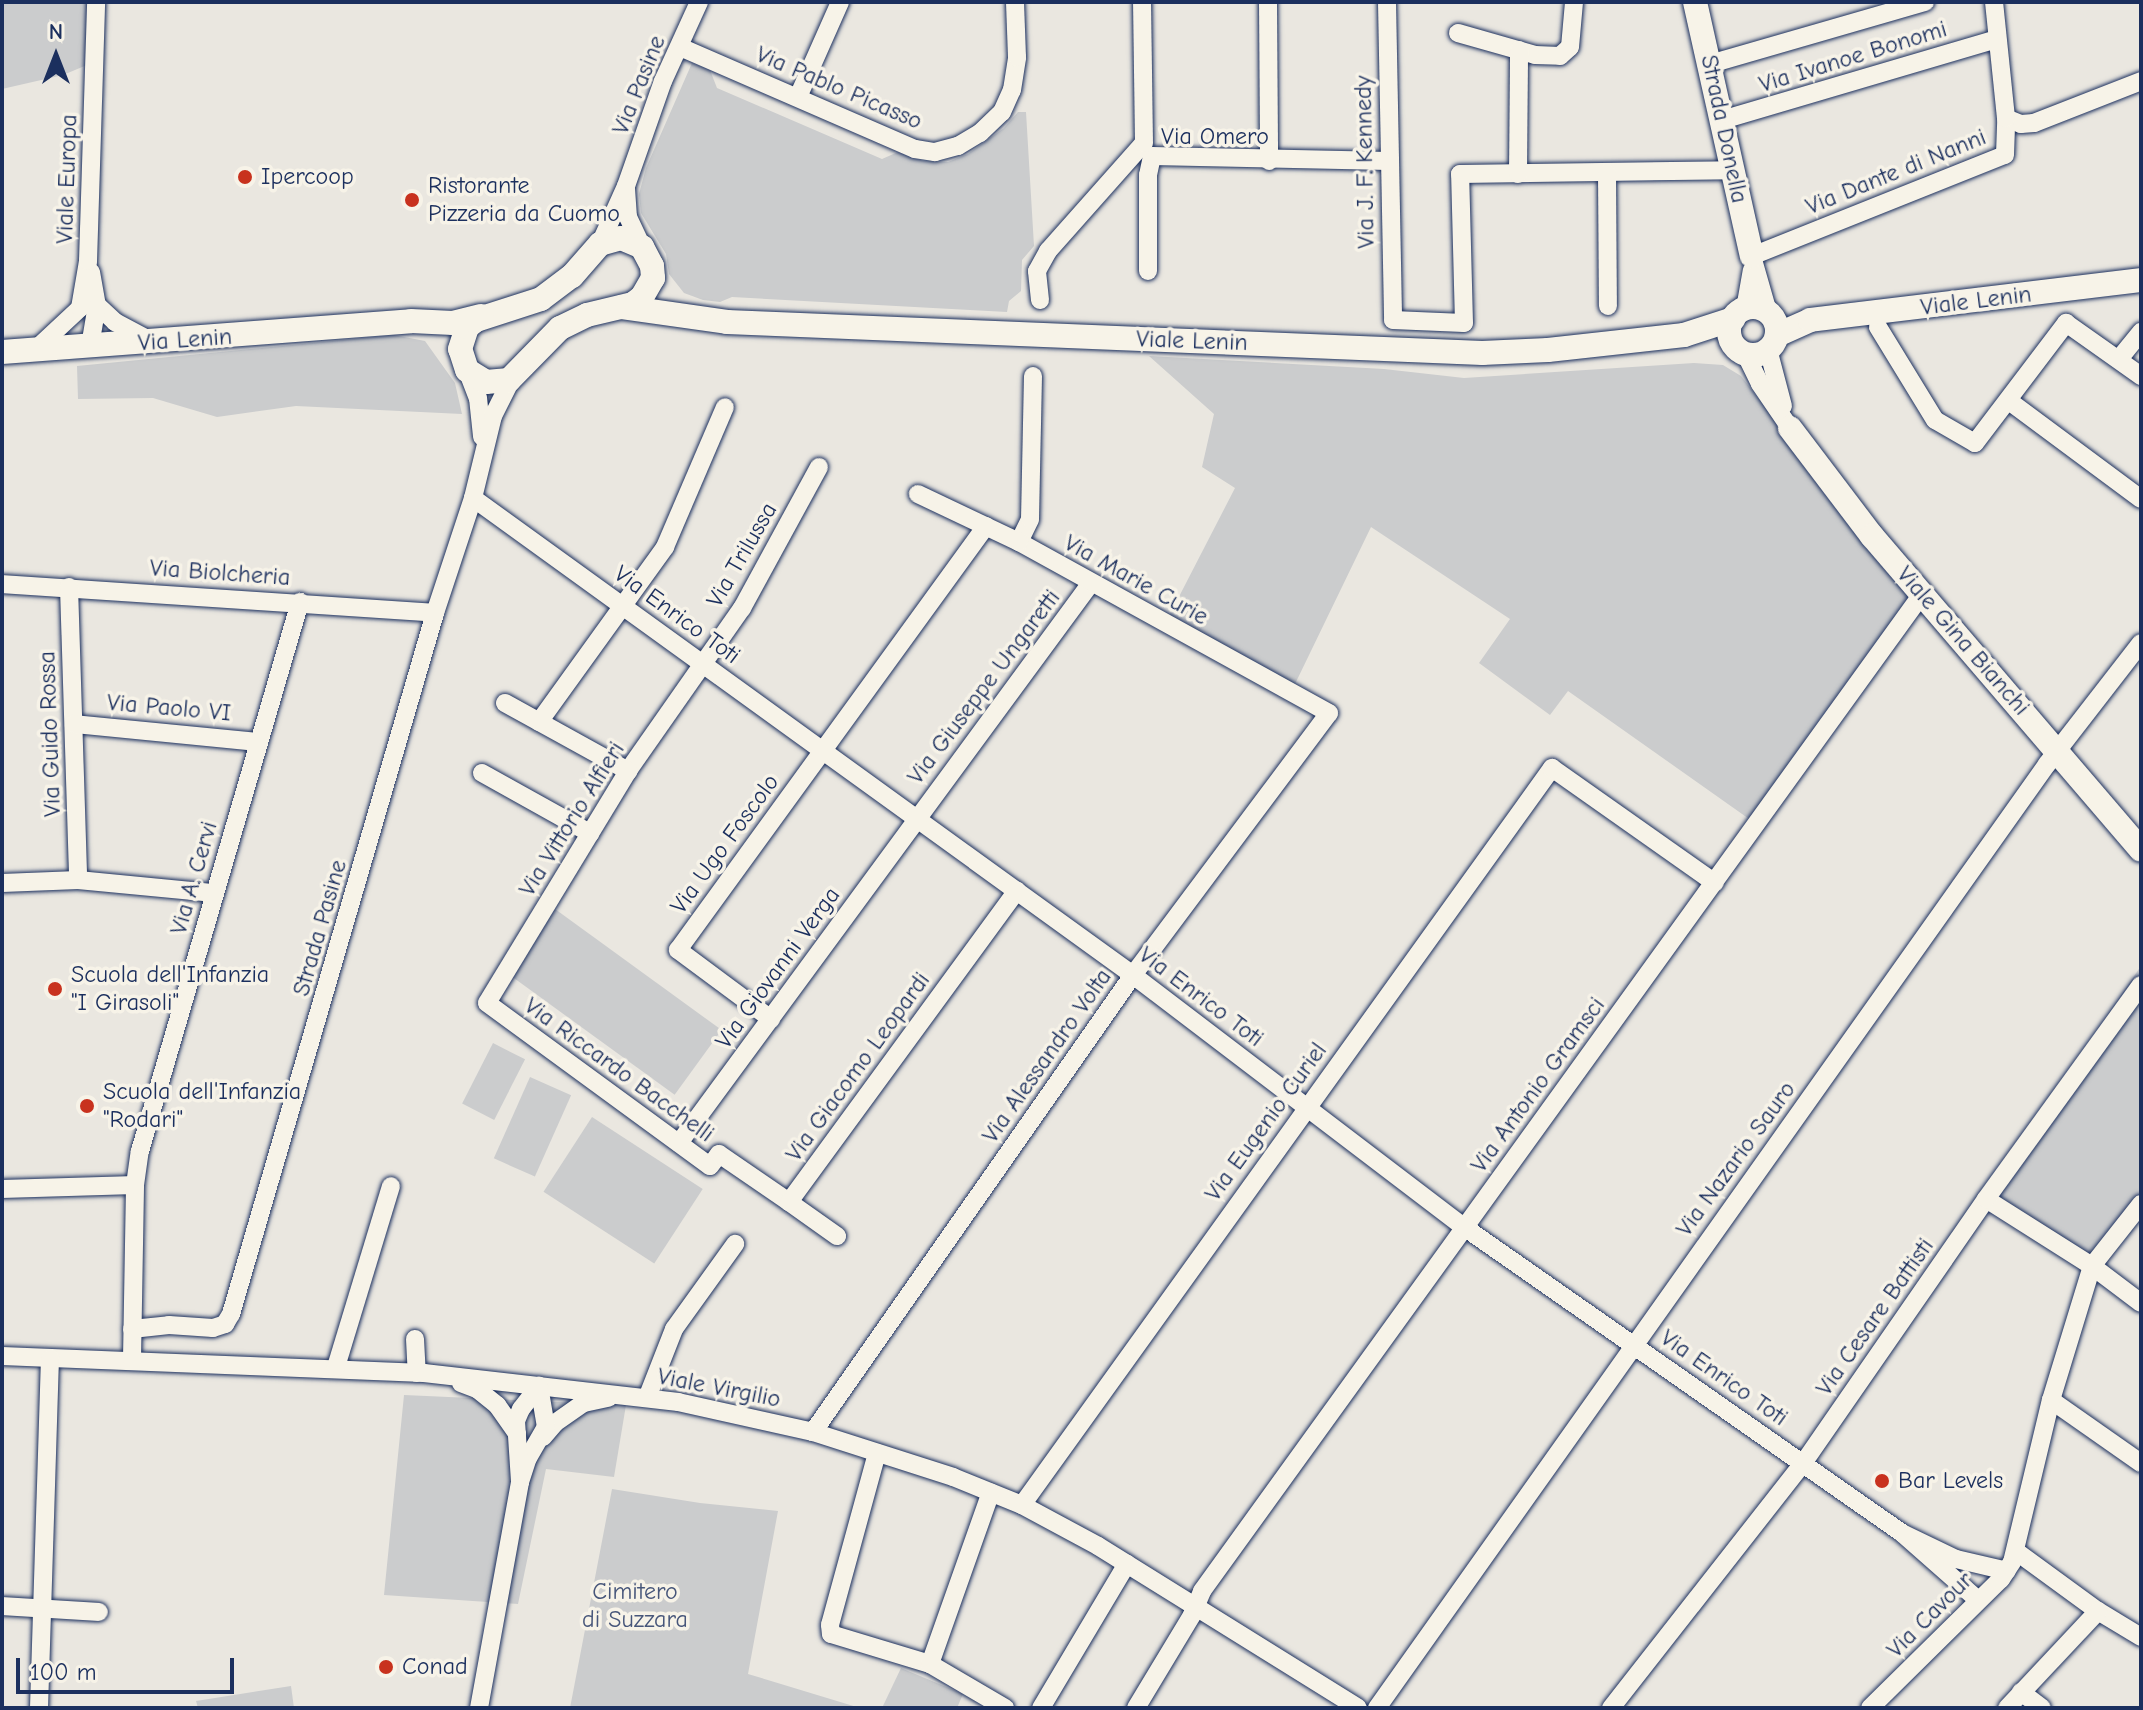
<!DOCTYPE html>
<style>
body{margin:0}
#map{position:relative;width:2143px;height:1710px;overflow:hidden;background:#eae7e0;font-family:"Comic Neue",sans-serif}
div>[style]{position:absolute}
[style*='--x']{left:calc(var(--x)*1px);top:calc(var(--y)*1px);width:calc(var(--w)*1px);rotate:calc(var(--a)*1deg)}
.green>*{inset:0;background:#cbcccd;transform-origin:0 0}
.roads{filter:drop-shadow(0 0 2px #1b2f5e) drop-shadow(0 0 2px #1b2f5e)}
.street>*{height:18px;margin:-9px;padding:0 9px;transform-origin:9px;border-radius:9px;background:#f7f3e8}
.secondary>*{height:24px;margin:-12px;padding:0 12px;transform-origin:12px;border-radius:12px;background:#f7f3e8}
.secondary>.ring{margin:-12px;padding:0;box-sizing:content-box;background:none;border:24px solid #f7f3e8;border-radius:50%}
.dots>*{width:22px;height:22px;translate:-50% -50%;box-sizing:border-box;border:4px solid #f7f3e8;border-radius:50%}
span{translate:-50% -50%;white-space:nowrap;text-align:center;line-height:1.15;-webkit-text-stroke:7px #f7f3e8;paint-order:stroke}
.street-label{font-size:24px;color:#1b2f5e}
.poi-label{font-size:24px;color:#1b2f5e}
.left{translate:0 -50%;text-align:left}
.park-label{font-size:24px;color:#47567a}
.frame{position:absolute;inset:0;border:4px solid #1b2f5e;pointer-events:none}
.north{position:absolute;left:16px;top:16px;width:80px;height:80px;-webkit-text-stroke:6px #f7f3e8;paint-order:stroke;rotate:0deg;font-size:22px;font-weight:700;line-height:32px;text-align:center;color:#1b2f5e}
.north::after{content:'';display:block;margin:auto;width:28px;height:36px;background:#1b2f5e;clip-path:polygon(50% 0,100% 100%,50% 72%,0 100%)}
.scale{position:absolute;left:16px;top:1658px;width:218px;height:36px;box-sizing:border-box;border:4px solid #1b2f5e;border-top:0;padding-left:10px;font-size:24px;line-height:28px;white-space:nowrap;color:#1b2f5e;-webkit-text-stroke:6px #f7f3e8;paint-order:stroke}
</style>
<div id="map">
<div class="green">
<div style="clip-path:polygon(2px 2px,91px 2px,87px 65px,63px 75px,2px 89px)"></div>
<div style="clip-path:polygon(692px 63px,710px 70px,717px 88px,882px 159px,898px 152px,923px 161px,948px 162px,968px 154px,1004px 128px,1018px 112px,1026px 112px,1034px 246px,1022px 260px,1021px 291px,1009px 301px,1007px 312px,732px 297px,720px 302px,703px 300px,684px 293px,669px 274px,666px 254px,641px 213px,639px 194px,646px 168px)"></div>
<div style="clip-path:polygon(394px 335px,425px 341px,455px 383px,462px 414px,296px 406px,217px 417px,153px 398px,78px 399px,77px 366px)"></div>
<div style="clip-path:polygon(1149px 356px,1384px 369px,1464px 378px,1694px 363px,1723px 365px,1741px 376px,1912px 599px,1752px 821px,1568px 691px,1550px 715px,1479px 663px,1510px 619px,1371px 527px,1295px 684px,1168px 618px,1235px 488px,1202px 467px,1214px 414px)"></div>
<div style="left:555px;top:909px;width:206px;height:80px;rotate:36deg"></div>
<div style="clip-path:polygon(2141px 966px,2141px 1194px,2093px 1257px,1988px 1189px)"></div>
<div style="left:493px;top:1043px;width:36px;height:68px;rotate:27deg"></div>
<div style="left:530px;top:1077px;width:45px;height:89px;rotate:24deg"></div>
<div style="left:592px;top:1117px;width:132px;height:89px;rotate:33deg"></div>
<div style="clip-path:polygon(404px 1395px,626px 1405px,614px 1477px,546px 1469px,518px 1604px,384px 1595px)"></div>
<div style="clip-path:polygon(612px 1489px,700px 1503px,778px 1511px,748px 1674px,860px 1708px,570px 1708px)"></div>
<div style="clip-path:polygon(901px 1668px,963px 1694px,957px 1708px,882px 1708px)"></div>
<div style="clip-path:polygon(291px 1686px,294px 1708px,198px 1708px,196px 1701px)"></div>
</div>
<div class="roads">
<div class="street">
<div style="--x:1268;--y:2;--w:159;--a:89.6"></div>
<div style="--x:1387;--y:2;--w:318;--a:88.9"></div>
<div style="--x:1393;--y:320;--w:71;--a:2.4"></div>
<div style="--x:1464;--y:323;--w:149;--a:-91.5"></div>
<div style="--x:1460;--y:174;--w:273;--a:-0.8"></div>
<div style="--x:1458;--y:33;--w:80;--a:15.9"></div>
<div style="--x:1535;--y:55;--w:25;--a:2"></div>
<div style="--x:1560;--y:56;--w:13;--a:-42"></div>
<div style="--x:1570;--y:47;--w:45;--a:-84.9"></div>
<div style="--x:680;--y:47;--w:256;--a:23.5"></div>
<div style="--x:915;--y:149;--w:20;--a:9"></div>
<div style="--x:935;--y:152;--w:24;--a:-15"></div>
<div style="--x:958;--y:146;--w:26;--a:-31"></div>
<div style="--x:980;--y:133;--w:30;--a:-44"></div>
<div style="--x:1002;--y:112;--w:24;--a:-66"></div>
<div style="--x:1012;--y:90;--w:33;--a:-81"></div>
<div style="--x:1017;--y:57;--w:55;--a:-92.1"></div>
<div style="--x:1710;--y:64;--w:224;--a:-16.1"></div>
<div style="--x:798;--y:97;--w:104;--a:-66.1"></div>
<div style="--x:2006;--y:118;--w:16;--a:22"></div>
<div style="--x:2021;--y:124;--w:13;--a:-4"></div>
<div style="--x:2034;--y:123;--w:115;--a:-21.4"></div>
<div style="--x:1722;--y:120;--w:287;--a:-16.4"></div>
<div style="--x:1152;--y:156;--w:237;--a:1.2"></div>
<div style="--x:1607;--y:173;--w:133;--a:89.6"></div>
<div style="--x:1518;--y:174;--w:124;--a:-89.5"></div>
<div style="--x:626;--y:189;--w:28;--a:86"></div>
<div style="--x:628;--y:217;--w:33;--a:65"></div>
<div style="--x:600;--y:244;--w:64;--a:-65.9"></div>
<div style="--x:626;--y:186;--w:111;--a:-70.6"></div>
<div style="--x:663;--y:81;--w:87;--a:-65.5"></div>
<div style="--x:1752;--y:256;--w:272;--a:-21.8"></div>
<div style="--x:2005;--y:155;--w:37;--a:-88"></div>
<div style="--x:2006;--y:118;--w:117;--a:-95.9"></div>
<div style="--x:1752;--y:256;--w:58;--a:74.1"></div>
<div style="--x:1148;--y:271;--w:96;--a:-90"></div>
<div style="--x:1148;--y:175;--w:19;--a:-78"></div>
<div style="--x:91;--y:272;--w:34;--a:80"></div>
<div style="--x:97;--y:305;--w:25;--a:43"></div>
<div style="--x:115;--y:322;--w:40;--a:28"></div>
<div style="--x:1040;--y:300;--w:29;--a:-96"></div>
<div style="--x:1037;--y:271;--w:23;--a:-61"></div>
<div style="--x:1048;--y:251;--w:144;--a:-48.4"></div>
<div style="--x:1144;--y:143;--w:141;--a:-90.8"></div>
<div style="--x:1745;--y:309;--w:39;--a:-80"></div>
<div style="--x:1878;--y:327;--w:109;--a:58.5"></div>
<div style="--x:1935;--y:420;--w:46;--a:29.9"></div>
<div style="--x:1975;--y:443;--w:151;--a:-52.8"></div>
<div style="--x:2066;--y:323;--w:92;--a:35.2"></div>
<div style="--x:90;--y:346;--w:42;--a:-80.3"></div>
<div style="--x:1768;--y:349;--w:59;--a:75.3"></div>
<div style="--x:35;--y:350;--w:62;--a:-43"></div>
<div style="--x:80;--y:308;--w:48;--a:-80.3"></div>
<div style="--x:88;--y:261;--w:259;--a:-88.2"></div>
<div style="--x:1745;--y:353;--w:34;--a:64"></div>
<div style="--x:1760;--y:384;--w:53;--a:55.7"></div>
<div style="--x:2119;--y:359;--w:35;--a:-51"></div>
<div style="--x:467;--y:370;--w:30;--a:69"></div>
<div style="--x:478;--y:398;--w:39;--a:84"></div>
<div style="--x:2009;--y:401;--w:164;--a:36.6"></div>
<div style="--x:819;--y:467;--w:161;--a:118.6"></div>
<div style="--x:742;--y:608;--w:199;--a:125"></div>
<div style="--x:628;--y:771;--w:271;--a:121.3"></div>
<div style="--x:487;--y:1003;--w:276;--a:36.2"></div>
<div style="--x:710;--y:1166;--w:15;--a:-53"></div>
<div style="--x:719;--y:1154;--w:85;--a:34.4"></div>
<div style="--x:789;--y:1202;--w:386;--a:-53.8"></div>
<div style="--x:473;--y:498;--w:814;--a:35.86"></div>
<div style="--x:1133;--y:975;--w:416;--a:37.3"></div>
<div style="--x:1464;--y:1227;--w:534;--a:34.94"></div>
<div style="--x:1019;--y:542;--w:25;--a:-64"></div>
<div style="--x:1030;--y:519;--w:143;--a:-88.8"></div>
<div style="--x:2;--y:584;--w:434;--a:3.8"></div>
<div style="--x:69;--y:587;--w:293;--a:88.2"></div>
<div style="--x:505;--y:703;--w:141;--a:28.9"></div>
<div style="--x:539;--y:722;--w:216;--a:-54.2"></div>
<div style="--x:665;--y:547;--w:152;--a:-66.8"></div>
<div style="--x:74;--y:724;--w:186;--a:5.6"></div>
<div style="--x:482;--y:773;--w:124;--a:29.1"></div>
<div style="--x:2;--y:883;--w:76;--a:-2.3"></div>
<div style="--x:78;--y:880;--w:137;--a:5.5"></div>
<div style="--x:771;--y:1019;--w:116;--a:-143.4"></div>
<div style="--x:678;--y:950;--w:524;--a:-54"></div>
<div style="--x:679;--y:1143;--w:695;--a:-53.66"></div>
<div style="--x:2;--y:1189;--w:133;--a:-1.7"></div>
<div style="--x:1986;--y:1199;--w:125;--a:32.3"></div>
<div style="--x:2092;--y:1266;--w:61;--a:37.1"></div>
<div style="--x:789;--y:1202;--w:59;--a:35.3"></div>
<div style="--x:132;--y:1329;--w:37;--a:-6"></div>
<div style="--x:169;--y:1325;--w:44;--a:3.9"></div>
<div style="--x:213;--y:1328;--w:13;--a:-18"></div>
<div style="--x:225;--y:1324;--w:12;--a:-59"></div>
<div style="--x:231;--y:1314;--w:730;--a:-73.77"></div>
<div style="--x:435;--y:613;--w:121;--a:-71.7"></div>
<div style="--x:473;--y:498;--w:84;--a:-76.3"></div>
<div style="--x:493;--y:416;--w:42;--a:-63.4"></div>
<div style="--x:415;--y:1339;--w:34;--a:87"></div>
<div style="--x:2;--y:1356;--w:422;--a:2.3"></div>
<div style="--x:424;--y:1373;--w:256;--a:6.5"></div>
<div style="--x:678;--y:1402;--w:138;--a:12.5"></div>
<div style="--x:813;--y:1432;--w:147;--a:17.8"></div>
<div style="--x:953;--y:1477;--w:74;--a:22.1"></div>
<div style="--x:1022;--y:1505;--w:86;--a:28.3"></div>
<div style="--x:1098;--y:1546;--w:306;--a:31.9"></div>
<div style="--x:132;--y:1359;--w:174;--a:-89"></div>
<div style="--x:135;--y:1185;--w:34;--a:-82"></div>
<div style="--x:140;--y:1151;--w:572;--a:-73.75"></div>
<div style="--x:336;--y:1367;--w:189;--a:-73.1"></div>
<div style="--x:461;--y:1383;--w:17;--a:21"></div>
<div style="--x:477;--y:1389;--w:26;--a:39"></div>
<div style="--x:497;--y:1405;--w:35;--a:55"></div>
<div style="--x:647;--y:1398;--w:74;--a:-68.6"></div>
<div style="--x:674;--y:1329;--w:105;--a:-54.3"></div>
<div style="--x:2051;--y:1400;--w:110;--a:35"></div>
<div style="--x:813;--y:1432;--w:558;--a:-55"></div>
<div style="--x:1133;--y:975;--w:327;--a:-53.2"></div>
<div style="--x:1329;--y:713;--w:354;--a:-151.1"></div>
<div style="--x:1019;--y:542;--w:112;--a:-154.6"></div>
<div style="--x:543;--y:1437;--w:18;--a:-49"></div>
<div style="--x:555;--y:1423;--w:35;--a:-35"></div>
<div style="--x:584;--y:1403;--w:25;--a:-12"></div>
<div style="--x:877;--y:1453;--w:178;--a:105.3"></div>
<div style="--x:830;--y:1625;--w:9;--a:84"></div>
<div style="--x:831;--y:1634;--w:103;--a:16.9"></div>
<div style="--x:930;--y:1664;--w:87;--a:30.4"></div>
<div style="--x:1022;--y:1505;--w:908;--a:-54.28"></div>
<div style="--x:1552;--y:768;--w:199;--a:35.2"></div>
<div style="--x:2017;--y:1552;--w:100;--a:36.1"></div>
<div style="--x:2098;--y:1611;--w:50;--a:31.2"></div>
<div style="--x:1978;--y:1600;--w:101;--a:-138.6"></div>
<div style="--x:1902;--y:1533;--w:60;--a:25.7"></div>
<div style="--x:1956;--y:1559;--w:52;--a:13.2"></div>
<div style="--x:2;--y:1606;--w:97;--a:3.5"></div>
<div style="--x:930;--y:1664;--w:182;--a:-70.5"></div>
<div style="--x:2021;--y:1692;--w:26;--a:37"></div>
<div style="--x:39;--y:1708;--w:350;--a:-88.2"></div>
<div style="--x:479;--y:1708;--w:230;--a:-79.7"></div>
<div style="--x:520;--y:1482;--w:25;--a:-72"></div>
<div style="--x:528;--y:1458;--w:36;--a:-60"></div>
<div style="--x:546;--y:1427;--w:42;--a:-99.7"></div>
<div style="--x:539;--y:1386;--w:29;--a:128"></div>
<div style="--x:521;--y:1409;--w:13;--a:113"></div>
<div style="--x:516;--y:1421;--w:61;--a:86.2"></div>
<div style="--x:1041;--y:1708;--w:168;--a:-59.2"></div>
<div style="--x:1136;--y:1708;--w:109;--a:-58.9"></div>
<div style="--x:1192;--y:1615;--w:26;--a:-67"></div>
<div style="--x:1202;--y:1591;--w:1230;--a:-54.16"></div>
<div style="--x:1377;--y:1708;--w:1158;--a:-54.63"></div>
<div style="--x:2047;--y:764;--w:153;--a:-52.2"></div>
<div style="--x:1611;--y:1708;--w:313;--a:-51.9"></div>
<div style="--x:1804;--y:1462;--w:320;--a:-55.3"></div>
<div style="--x:1986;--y:1199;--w:264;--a:-54.1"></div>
<div style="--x:1870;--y:1708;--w:184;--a:-44.6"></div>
<div style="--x:2001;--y:1579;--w:20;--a:-57"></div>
<div style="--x:2012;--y:1562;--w:167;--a:-76.5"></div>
<div style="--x:2051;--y:1400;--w:140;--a:-73"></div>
<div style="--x:2092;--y:1266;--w:79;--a:-51.7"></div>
<div style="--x:2007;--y:1708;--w:133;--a:-46.8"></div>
</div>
<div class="secondary">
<div style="--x:1695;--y:2;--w:260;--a:77.4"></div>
<div style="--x:621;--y:238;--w:23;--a:23"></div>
<div style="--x:642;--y:247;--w:21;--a:62"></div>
<div style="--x:652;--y:266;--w:12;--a:85"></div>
<div style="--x:653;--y:278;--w:22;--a:120"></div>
<div style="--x:642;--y:297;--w:11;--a:142"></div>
<div style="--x:633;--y:304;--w:47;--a:166.6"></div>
<div style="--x:587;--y:315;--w:30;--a:154"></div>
<div style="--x:560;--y:328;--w:73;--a:134.4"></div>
<div style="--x:509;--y:380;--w:23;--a:175"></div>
<div style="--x:486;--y:382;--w:22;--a:-148"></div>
<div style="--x:467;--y:370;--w:22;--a:-108"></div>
<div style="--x:460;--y:349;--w:23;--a:-72"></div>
<div style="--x:467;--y:327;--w:11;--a:-38"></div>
<div style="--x:476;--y:320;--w:68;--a:-17.9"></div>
<div style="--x:541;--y:299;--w:39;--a:-37"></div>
<div style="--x:572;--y:276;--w:43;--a:-48.8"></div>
<div style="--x:600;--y:244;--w:22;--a:-16"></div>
<div style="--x:622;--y:307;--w:106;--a:8.1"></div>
<div style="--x:727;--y:322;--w:756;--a:2.35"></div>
<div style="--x:1482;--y:353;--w:66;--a:-2.6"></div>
<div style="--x:1548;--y:350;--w:137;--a:-6.3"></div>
<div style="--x:1684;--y:335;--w:52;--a:-18.1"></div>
<div class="ring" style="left:1729px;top:307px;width:24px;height:24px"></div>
<div style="--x:1777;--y:335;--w:36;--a:-24"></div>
<div style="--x:1810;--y:320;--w:333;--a:-6.9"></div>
<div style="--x:2;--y:352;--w:410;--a:-4.3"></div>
<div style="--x:411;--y:321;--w:42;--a:2.7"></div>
<div style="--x:453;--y:323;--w:29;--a:-14"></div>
<div style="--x:1790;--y:428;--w:136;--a:52.8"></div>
<div style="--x:1872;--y:536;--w:413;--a:49.4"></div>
</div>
</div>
<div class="dots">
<div style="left:245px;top:177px;background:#c8321e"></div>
<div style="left:412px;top:200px;background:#c8321e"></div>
<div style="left:55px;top:989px;background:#c8321e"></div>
<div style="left:87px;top:1106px;background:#c8321e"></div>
<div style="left:1882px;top:1481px;background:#c8321e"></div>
<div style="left:386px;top:1667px;background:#c8321e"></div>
</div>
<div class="street-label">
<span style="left:1853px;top:57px;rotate:-17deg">Via Ivanoe Bonomi</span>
<span style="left:639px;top:85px;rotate:-68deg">Via Pasine</span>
<span style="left:839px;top:88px;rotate:23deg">Via Pablo Picasso</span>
<span style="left:1724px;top:129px;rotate:78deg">Strada Donella</span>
<span style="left:1215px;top:137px">Via Omero</span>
<span style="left:1365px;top:162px;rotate:-91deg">Via J. F. Kennedy</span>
<span style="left:1896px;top:172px;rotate:-22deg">Via Dante di Nanni</span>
<span style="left:67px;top:179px;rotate:-88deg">Viale Europa</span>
<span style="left:1976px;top:301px;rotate:-7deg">Viale Lenin</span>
<span style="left:185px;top:340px;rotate:-4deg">Via Lenin</span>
<span style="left:1192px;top:341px;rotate:2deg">Viale Lenin</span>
<span style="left:742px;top:555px;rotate:-60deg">Via Trilussa</span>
<span style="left:220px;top:573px;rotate:4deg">Via Biolcheria</span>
<span style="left:1136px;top:580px;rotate:29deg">Via Marie Curie</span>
<span style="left:677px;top:615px;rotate:36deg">Via Enrico Toti</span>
<span style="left:1963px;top:641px;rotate:49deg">Viale Gina Bianchi</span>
<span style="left:984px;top:687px;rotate:-53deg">Via Giuseppe Ungaretti</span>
<span style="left:169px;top:708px;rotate:5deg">Via Paolo VI</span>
<span style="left:50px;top:734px;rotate:-92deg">Via Guido Rossa</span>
<span style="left:572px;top:819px;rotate:-58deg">Via Vittorio Alfieri</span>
<span style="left:725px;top:844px;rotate:-54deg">Via Ugo Foscolo</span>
<span style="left:194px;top:878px;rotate:-74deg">Via A. Cervi</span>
<span style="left:320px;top:928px;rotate:-74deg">Strada Pasine</span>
<span style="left:778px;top:968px;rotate:-54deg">Via Giovanni Verga</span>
<span style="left:1201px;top:997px;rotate:37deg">Via Enrico Toti</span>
<span style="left:1047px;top:1056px;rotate:-55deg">Via Alessandro Volta</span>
<span style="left:858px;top:1067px;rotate:-54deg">Via Giacomo Leopardi</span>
<span style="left:619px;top:1070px;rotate:36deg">Via Riccardo Bacchelli</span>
<span style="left:1538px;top:1085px;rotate:-54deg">Via Antonio Gramsci</span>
<span style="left:1266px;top:1122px;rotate:-54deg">Via Eugenio Curiel</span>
<span style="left:1736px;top:1159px;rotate:-54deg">Via Nazario Sauro</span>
<span style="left:1875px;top:1317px;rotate:-55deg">Via Cesare Battisti</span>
<span style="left:1724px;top:1378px;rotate:35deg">Via Enrico Toti</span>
<span style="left:719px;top:1388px;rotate:11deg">Viale Virgilio</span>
<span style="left:1930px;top:1615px;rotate:-45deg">Via Cavour</span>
</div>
<div class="poi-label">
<span class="left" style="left:261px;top:177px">Ipercoop</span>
<span class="left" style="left:428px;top:200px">Ristorante<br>Pizzeria da Cuomo</span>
<span class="left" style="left:71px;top:989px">Scuola dell'Infanzia<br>"I Girasoli"</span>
<span class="left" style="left:103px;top:1106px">Scuola dell'Infanzia<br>"Rodari"</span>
<span class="left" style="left:1898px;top:1481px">Bar Levels</span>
<span class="left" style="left:402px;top:1667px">Conad</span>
</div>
<div class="park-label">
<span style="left:635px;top:1606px">Cimitero<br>di Suzzara</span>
</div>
<div class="frame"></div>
<div class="north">N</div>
<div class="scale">100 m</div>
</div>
